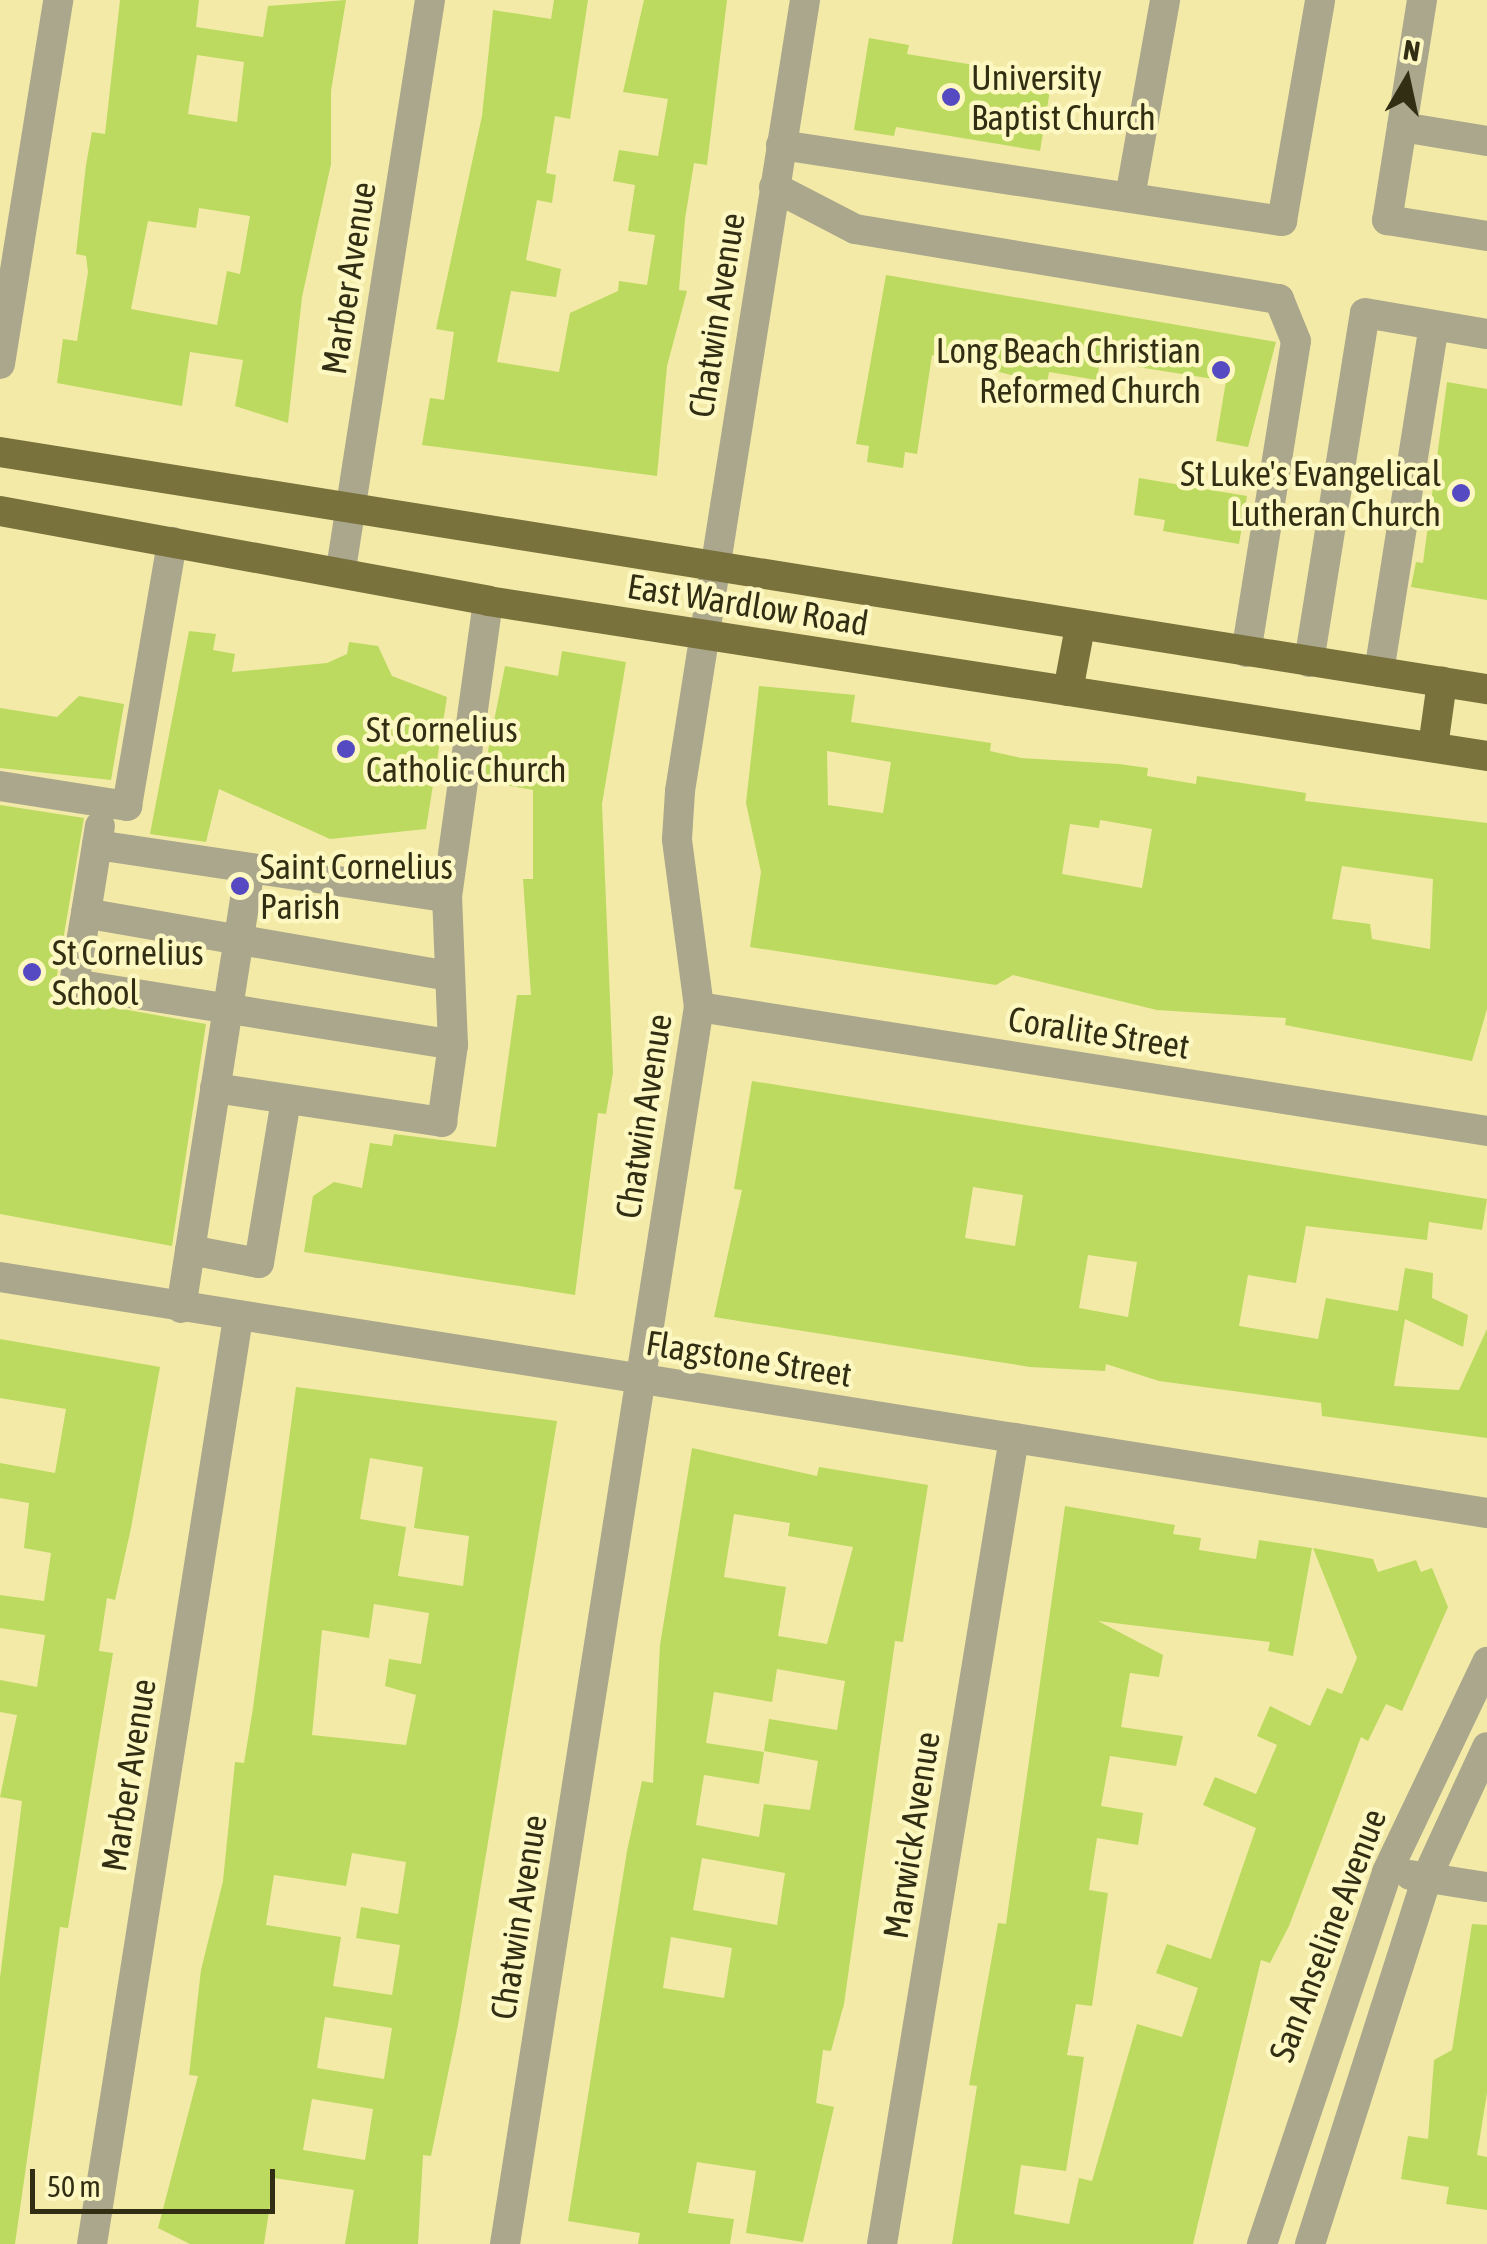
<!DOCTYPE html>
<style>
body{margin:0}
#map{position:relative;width:1487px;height:2244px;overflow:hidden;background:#f3eaa7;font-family:"Asap Condensed",sans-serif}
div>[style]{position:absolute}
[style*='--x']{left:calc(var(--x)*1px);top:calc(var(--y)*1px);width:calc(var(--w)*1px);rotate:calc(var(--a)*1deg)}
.building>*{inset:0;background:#bbda5f}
.minor>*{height:30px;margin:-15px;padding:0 15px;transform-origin:15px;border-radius:15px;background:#aba78c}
.major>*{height:30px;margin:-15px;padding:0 15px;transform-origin:15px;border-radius:15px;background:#79723d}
.dots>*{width:28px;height:28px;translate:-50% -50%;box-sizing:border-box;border:5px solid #fdf7c2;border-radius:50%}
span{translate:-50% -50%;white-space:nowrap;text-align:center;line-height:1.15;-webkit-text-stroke:9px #fdf7c2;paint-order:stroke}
.poi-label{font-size:35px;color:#312e13}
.left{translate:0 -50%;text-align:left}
.right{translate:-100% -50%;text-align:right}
.street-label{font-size:35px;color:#312e13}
.north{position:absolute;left:1357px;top:30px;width:100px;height:100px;-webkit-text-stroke:8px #fdf7c2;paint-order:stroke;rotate:9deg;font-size:28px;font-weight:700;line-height:40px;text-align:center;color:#312e13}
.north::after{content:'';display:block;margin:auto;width:35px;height:45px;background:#312e13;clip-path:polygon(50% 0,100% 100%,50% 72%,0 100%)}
.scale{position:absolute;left:30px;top:2169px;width:245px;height:45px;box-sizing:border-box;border:5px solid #312e13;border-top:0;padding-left:12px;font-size:30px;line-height:35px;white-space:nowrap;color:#312e13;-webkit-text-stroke:8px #fdf7c2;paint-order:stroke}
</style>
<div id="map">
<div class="building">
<div style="clip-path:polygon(evenodd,120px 0,199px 0,196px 27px,263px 37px,268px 6px,346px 0,331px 91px,331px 164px,302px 297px,288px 423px,235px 406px,243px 360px,190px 352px,182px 406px,57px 383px,63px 339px,77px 341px,88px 272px,86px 256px,76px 254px,86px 165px,92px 132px,105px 134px,120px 0,197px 55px,244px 62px,237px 122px,188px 114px,197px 55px,120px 0,199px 208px,250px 216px,240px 274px,227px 271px,217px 325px,131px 309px,148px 221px,196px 228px,199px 208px)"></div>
<div style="clip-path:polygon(554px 0,588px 0,570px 119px,555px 116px,546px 173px,556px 175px,552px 203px,537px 200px,526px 260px,561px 269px,556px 297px,511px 291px,497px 362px,559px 372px,570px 313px,618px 291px,619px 281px,647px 285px,655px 235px,628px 231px,635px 185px,613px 181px,619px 150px,658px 156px,668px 99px,623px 92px,644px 0,727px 0,707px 165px,694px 163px,685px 219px,679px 290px,687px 291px,667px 366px,657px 476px,422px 445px,430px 398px,444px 400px,454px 332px,436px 329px,482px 116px,493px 10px,551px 19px)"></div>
<div style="clip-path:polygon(869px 38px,909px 45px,907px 54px,1052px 78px,1040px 151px,896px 127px,894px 136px,854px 130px)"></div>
<div style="clip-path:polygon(886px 275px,1276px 342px,1248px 447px,1216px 441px,1226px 381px,1100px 361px,1097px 380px,1049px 372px,1047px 384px,932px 355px,917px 454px,905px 452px,903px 468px,867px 462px,869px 446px,856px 444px)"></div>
<div style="clip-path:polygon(1447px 382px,1487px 389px,1487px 600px,1411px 587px,1416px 562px,1423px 563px)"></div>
<div style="clip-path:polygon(1139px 478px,1247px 496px,1239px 544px,1163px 531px,1165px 520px,1134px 515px)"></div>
<div style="clip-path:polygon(189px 631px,216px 634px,213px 650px,235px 654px,232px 672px,327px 663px,347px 654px,349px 642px,378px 646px,392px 676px,447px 697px,426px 829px,330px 839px,219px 789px,206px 842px,150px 834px)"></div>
<div style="clip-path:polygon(562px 651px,626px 662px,602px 804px,613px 1073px,606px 1114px,598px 1113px,575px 1295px,304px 1252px,313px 1196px,334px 1182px,362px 1188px,370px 1143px,392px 1146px,394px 1134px,496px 1147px,517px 995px,531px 995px,523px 879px,533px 879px,533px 790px,482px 781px,505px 666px,558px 676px)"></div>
<div style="clip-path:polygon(evenodd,759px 686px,855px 695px,851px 722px,991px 743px,990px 751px,1021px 758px,1119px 764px,1148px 768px,1147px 776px,1196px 784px,1197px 776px,1306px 793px,1305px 801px,1487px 823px,1487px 1009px,1472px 1061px,1285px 1025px,1286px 1018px,1157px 1010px,1013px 975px,996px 985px,750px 947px,761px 872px,746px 803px,759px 686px,827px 751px,891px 762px,883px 813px,828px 805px,827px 751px,759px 686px,1100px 820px,1152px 829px,1142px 888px,1062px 874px,1070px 824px,1099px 828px,1100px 820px,759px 686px,1342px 866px,1433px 879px,1430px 949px,1372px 939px,1370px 924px,1332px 919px,1342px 866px)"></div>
<div style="clip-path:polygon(79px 696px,124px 704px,111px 780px,0 768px,0 708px,57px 717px)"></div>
<div style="clip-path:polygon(0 805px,84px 818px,56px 981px,61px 998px,206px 1024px,172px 1246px,0 1214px)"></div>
<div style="clip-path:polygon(evenodd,752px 1081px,1487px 1199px,1482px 1230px,1429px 1222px,1427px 1240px,1306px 1226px,1296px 1283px,1248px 1275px,1239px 1326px,1318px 1339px,1326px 1298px,1398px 1311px,1405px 1268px,1433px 1273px,1432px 1298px,1468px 1315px,1463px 1347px,1405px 1319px,1394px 1386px,1459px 1390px,1487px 1329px,1487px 1438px,1322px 1416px,1321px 1403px,1159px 1381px,1106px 1364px,1105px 1371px,1030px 1367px,714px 1317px,742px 1190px,734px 1189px,752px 1081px,973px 1187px,1023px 1195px,1015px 1246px,965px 1238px,973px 1187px,752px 1081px,1088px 1255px,1137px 1262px,1128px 1317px,1079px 1308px,1088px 1255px)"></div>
<div style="clip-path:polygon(0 1339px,160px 1367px,131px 1528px,115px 1600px,107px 1598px,99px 1651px,113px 1653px,68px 1928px,60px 1927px,15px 2244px,0 2244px,0 1978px,22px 1801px,0 1797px,17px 1715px,0 1712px,0 1680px,37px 1687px,45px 1635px,0 1628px,0 1595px,44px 1601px,51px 1553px,24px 1548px,29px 1503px,0 1498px,0 1463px,55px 1473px,66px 1409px,0 1398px)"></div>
<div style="clip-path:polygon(evenodd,296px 1387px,557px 1421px,458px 2025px,431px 2156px,423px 2155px,418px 2244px,345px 2244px,354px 2190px,274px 2178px,264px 2244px,190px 2244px,158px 2228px,198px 2076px,189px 2075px,201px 1970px,223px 1881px,235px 1762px,244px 1763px,253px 1708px,296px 1387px,370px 1458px,423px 1467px,414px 1528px,469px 1536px,463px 1586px,398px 1576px,406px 1527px,360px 1519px,370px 1458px,296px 1387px,374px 1604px,429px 1613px,421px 1664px,389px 1659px,385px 1686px,416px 1695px,406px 1745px,312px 1735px,322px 1630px,369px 1638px,374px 1604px,296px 1387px,352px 1853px,406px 1862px,398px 1914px,361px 1907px,356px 1938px,400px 1945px,392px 1995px,333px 1986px,341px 1937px,266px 1925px,274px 1875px,346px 1886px,352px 1853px,296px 1387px,325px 2017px,392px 2028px,384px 2079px,317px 2068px,325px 2017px,296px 1387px,312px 2099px,373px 2109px,365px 2160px,303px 2150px,312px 2099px)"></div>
<div style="clip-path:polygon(evenodd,692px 1448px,817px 1476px,819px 1467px,928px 1485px,903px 1642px,895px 1641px,844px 2004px,831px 2051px,823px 2050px,816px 2103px,834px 2107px,803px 2242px,746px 2233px,756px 2171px,697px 2162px,688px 2213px,734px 2219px,730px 2244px,638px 2244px,640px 2233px,568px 2221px,627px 1851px,642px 1781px,653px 1783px,660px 1645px,692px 1448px,734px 1514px,790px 1523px,788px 1536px,853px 1547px,827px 1644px,778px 1636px,786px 1587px,724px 1577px,734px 1514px,692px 1448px,777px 1669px,845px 1681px,837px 1730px,769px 1719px,764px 1751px,818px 1761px,810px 1810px,764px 1804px,759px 1837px,696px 1825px,704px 1775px,759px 1784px,764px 1752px,706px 1743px,714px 1692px,772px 1702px,777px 1669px,692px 1448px,702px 1858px,785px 1873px,777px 1925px,693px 1910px,702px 1858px,692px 1448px,671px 1937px,732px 1948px,724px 1998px,663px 1988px,671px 1937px)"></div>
<div style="clip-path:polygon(1065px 1506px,1175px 1525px,1173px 1534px,1201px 1538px,1199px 1550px,1256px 1559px,1259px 1540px,1312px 1548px,1293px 1656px,1268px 1651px,1270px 1642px,1098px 1621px,1163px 1655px,1159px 1677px,1130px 1673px,1121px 1727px,1183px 1736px,1176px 1766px,1110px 1756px,1101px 1806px,1143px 1813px,1138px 1845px,1097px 1838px,1089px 1890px,1108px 1893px,1092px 2006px,1076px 2004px,1067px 2055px,1084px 2057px,1066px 2171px,1021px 2165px,1014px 2214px,1069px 2224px,1079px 2178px,1092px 2181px,1137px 2024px,1182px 2037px,1198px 1988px,1156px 1973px,1167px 1944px,1211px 1959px,1256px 1828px,1203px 1805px,1215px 1777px,1256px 1794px,1277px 1745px,1257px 1736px,1270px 1706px,1310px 1726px,1327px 1688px,1342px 1694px,1357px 1658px,1313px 1548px,1373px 1559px,1378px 1572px,1416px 1560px,1421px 1572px,1432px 1568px,1448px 1607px,1402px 1711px,1386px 1704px,1368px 1741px,1361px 1737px,1289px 1926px,1270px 1963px,1261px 1960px,1193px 2244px,952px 2244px,977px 2086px,969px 2085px,998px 1923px,1006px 1924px)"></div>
<div style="clip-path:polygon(1472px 1924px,1487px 1925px,1487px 2093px,1477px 2155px,1487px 2157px,1487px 2210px,1446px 2204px,1449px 2187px,1401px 2179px,1408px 2136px,1428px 2139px,1434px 2060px,1452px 2050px)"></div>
</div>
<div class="minor">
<div style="--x:1422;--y:0;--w:223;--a:99"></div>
<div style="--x:1387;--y:220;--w:101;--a:9.1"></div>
<div style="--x:1402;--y:127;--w:86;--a:9.4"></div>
<div style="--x:781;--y:145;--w:507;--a:8.63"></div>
<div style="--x:1282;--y:221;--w:224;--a:-80.2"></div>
<div style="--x:774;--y:187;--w:91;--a:27.4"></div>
<div style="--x:855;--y:229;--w:430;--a:9.4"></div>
<div style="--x:1279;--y:299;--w:45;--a:68"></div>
<div style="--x:1296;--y:341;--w:315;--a:99.1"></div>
<div style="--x:1130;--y:197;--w:200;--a:-79.9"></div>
<div style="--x:0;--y:364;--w:369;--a:-80.9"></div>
<div style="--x:341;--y:569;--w:576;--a:-81.11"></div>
<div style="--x:1309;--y:662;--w:353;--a:-80.9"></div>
<div style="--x:1365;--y:313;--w:124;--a:9.8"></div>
<div style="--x:1379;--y:672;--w:351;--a:-81"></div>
<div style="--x:0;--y:786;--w:129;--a:8.9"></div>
<div style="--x:127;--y:806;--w:268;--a:-80.3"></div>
<div style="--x:97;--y:845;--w:354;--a:8.5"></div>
<div style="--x:447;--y:897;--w:299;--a:-82.1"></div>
<div style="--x:86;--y:913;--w:88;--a:-80.9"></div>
<div style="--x:449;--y:976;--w:368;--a:-170.2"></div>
<div style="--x:86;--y:913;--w:72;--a:99.6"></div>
<div style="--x:74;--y:984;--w:384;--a:9.1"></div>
<div style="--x:699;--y:1007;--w:798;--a:8.94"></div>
<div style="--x:215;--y:1088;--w:230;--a:8.5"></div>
<div style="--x:442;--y:1122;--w:78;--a:-81.9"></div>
<div style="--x:453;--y:1045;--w:148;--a:-92.3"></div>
<div style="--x:190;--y:1250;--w:70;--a:10.7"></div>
<div style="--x:259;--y:1263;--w:165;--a:-80.6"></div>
<div style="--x:0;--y:1277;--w:1506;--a:9.02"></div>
<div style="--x:181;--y:1308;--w:445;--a:-81.1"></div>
<div style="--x:1410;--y:1875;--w:78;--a:8.9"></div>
<div style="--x:92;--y:2244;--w:937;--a:-81.04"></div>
<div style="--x:505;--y:2244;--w:1252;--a:-81.09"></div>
<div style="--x:699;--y:1007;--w:169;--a:-97.5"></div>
<div style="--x:677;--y:839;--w:48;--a:-86.4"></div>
<div style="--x:680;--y:791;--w:801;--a:-81.02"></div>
<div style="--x:882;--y:2244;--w:817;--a:-80.7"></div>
<div style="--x:1262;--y:2244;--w:392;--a:-71.4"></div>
<div style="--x:1387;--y:1872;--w:233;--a:-64.5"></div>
<div style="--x:1310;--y:2244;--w:385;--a:-72.3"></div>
<div style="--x:1427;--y:1877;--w:143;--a:-65.2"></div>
</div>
<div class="major">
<div style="--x:0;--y:452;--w:1506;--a:9.06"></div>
<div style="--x:0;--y:511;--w:496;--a:10.4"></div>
<div style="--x:488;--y:601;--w:1011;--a:8.82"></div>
<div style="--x:1068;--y:691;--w:65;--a:-79.4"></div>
<div style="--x:1433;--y:747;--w:66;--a:-82.1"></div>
</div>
<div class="dots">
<div style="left:951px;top:97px;background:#554ac1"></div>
<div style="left:1221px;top:370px;background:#554ac1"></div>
<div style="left:1461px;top:493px;background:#554ac1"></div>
<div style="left:346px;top:749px;background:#554ac1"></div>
<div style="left:240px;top:886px;background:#554ac1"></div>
<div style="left:32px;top:972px;background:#554ac1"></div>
</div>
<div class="poi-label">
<span class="left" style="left:971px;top:97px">University<br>Baptist Church</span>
<span class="right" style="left:1201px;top:370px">Long Beach Christian<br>Reformed Church</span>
<span class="right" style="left:1441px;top:493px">St Luke's Evangelical<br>Lutheran Church</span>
<span class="left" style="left:366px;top:749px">St Cornelius<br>Catholic Church</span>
<span class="left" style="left:260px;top:886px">Saint Cornelius<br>Parish</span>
<span class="left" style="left:52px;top:972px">St Cornelius<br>School</span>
</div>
<div class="street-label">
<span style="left:348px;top:278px;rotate:-81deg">Marber Avenue</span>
<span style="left:716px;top:315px;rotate:-81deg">Chatwin Avenue</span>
<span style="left:748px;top:604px;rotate:9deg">East Wardlow Road</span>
<span style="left:1099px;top:1032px;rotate:9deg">Coralite Street</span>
<span style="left:643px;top:1116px;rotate:-81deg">Chatwin Avenue</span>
<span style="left:749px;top:1358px;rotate:9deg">Flagstone Street</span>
<span style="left:128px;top:1775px;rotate:-81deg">Marber Avenue</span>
<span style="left:911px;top:1835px;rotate:-81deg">Marwick Avenue</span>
<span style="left:518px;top:1917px;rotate:-81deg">Chatwin Avenue</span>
<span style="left:1327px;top:1935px;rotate:-69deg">San Anseline Avenue</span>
</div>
<div class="north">N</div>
<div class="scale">50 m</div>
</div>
